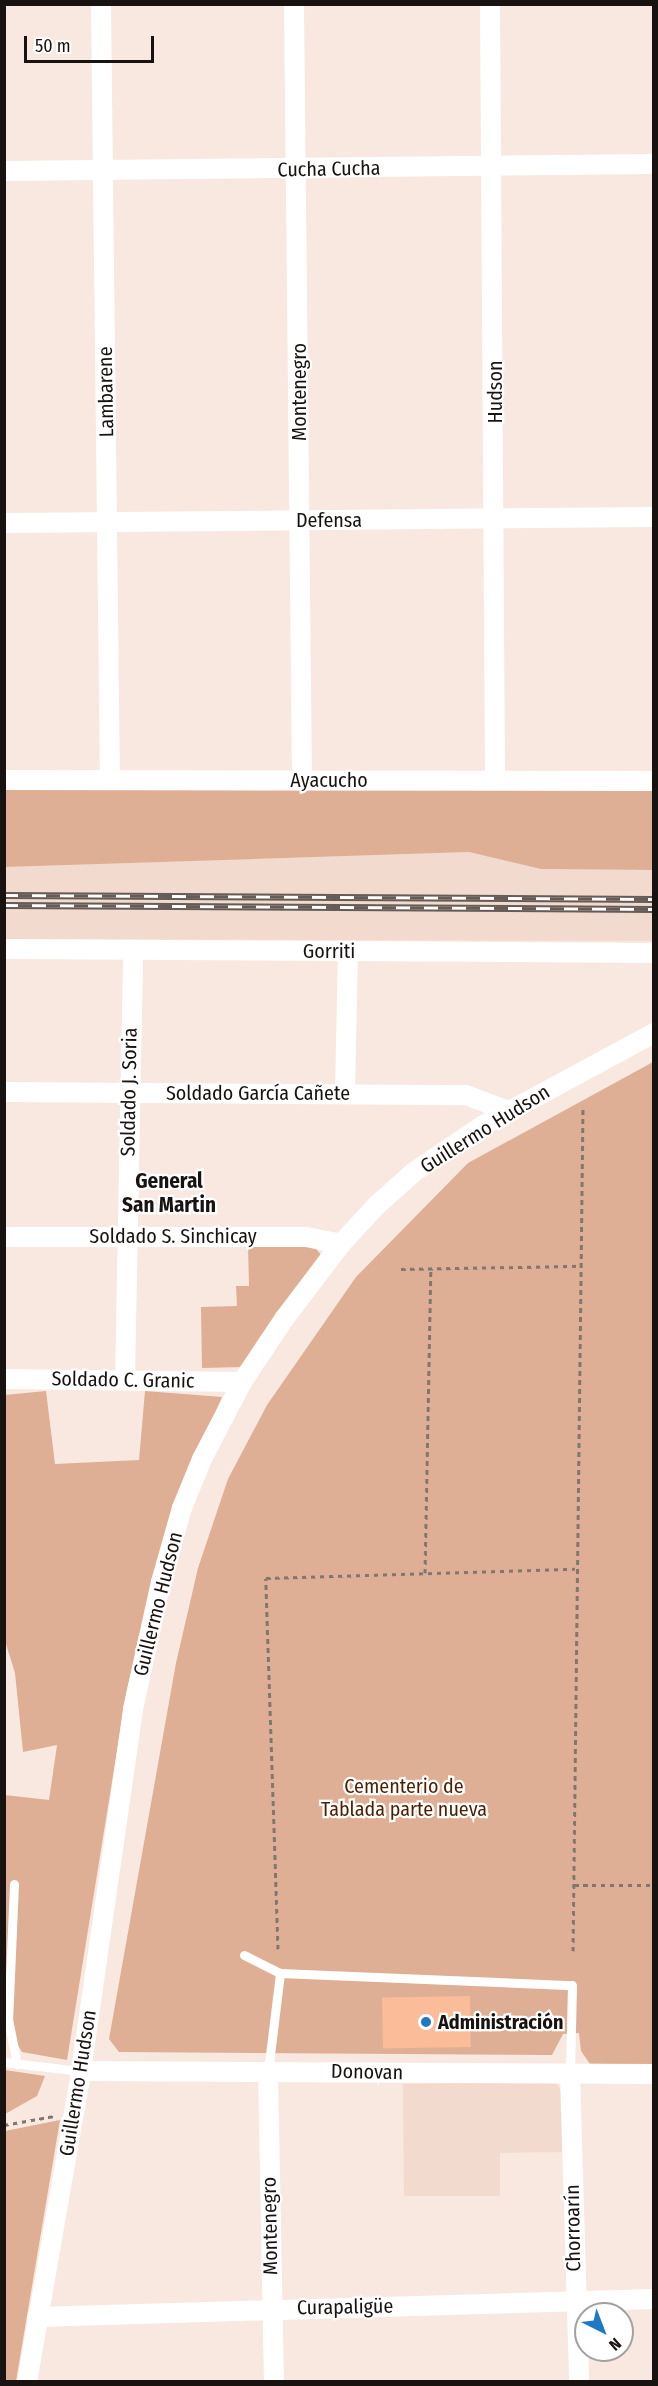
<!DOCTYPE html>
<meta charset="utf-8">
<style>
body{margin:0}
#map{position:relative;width:658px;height:2386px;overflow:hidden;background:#f8e8df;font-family:"Fira Sans Condensed",sans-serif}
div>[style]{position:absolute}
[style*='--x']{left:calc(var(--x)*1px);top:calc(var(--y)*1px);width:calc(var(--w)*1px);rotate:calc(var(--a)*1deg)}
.built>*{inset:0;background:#f2dbce}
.green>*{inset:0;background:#deaf94}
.building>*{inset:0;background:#fabc99;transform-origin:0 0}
.path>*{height:3px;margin-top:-1.5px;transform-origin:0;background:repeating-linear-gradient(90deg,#817771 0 4.5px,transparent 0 9px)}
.lane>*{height:9px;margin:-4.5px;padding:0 4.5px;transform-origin:4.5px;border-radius:4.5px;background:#fff}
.street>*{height:20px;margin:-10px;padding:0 10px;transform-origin:10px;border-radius:10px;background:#fff}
.rail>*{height:7px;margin-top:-3.5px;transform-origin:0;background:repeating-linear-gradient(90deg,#fff 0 14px,#655c57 0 28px);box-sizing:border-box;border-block:2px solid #655c57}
.dots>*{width:16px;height:16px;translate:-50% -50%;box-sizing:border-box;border:3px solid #fff;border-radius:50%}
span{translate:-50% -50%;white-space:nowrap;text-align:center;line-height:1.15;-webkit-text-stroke:4.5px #fff;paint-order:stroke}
.street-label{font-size:20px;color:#181310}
.park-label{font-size:20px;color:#4e1f00}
.poi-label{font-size:20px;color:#181310;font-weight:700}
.left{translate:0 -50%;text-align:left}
.neighbourhood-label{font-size:21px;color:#181310;font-weight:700}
.frame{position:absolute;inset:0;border:6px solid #181310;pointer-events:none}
.north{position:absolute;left:574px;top:2302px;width:60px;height:60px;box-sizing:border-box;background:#fff;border:2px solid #a3a19f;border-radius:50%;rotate:138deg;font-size:16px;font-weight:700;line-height:24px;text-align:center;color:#181310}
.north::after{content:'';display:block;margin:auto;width:21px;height:27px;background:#1f78c5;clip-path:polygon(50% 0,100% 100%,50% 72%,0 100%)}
.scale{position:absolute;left:24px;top:36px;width:130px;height:27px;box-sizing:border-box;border:3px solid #181310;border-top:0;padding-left:8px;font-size:18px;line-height:21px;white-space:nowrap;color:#181310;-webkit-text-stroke:4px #fff;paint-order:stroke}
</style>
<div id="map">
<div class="built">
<div style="clip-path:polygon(469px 852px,541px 869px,653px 870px,653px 941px,5px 939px,4px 867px)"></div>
<div style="clip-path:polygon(551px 2082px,558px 2085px,563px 2096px,563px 2152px,500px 2153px,500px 2196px,404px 2196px,403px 2084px)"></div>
</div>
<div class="green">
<div style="clip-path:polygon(653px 787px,653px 870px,541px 869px,469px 852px,5px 867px,4px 789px)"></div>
<div style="clip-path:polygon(653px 1062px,653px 2066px,590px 2064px,581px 2051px,579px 2033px,563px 2034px,552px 2055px,119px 2052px,109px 2039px,176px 1663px,198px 1568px,228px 1479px,267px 1405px,356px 1277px,468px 1163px)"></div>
<div style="clip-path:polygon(313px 1245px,322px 1256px,243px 1367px,202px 1368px,201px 1307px,237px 1306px,236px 1286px,249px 1286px,248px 1246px)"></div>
<div style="clip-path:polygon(46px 1391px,55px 1464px,139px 1460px,145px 1391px,222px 1397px,170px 1522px,127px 1689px,67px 2060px,22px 2052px,5px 2024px,5px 1795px,49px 1800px,57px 1745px,23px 1752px,15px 1673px,5px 1641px,5px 1395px)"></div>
<div style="clip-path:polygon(5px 2070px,45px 2076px,37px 2096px,5px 2114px)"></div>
<div style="clip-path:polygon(60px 2120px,16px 2381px,5px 2381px,5px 2131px)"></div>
</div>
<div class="building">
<div style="left:470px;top:1996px;width:51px;height:88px;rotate:89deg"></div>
</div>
<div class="path">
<div style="--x:401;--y:1269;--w:180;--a:-1"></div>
<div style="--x:425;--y:1573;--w:304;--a:-88.9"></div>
<div style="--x:574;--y:1885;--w:80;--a:0"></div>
<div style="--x:278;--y:1949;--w:371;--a:-91.9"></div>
<div style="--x:266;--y:1578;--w:309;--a:-1.7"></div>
<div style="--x:573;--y:1951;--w:842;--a:-89.32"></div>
<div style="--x:4;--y:2125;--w:51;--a:-10.2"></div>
</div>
<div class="lane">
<div style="--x:14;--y:1884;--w:135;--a:92.5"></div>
<div style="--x:8;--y:2019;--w:46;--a:78.7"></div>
<div style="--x:244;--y:1955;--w:40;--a:26.6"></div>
<div style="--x:280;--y:1973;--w:292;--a:2.4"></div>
<div style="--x:572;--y:1985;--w:89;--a:91.3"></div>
<div style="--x:4;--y:2062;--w:78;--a:6.7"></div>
<div style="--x:268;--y:2071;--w:99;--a:-83"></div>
</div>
<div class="street">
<div style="--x:101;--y:4;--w:776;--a:89.34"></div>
<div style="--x:294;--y:4;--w:776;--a:89.41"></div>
<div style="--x:490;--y:4;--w:776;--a:89.63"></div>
<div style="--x:4;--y:171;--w:650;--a:-0.62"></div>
<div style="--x:4;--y:523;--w:650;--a:-0.53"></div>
<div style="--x:4;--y:780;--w:650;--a:0.09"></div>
<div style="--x:4;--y:949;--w:650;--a:0.35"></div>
<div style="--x:4;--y:1092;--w:462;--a:0.4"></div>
<div style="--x:466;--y:1095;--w:45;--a:20.9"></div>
<div style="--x:345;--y:1093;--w:142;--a:-88.8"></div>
<div style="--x:4;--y:1237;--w:302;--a:0"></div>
<div style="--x:306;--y:1237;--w:36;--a:11"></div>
<div style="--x:125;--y:1378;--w:427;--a:-88.9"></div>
<div style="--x:4;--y:1379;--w:238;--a:0.7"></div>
<div style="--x:81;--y:2071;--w:573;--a:0.3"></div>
<div style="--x:268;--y:2071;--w:311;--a:88.9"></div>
<div style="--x:570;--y:2074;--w:308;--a:88.3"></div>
<div style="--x:37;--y:2317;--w:617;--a:-1.67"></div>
<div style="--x:27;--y:2382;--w:316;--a:-80.1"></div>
<div style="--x:81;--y:2071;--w:366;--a:-81.8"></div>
<div style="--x:133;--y:1709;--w:130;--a:-77.6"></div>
<div style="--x:161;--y:1582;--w:77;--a:-74.2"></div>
<div style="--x:182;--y:1508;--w:53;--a:-67.8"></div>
<div style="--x:202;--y:1459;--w:87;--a:-62.5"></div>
<div style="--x:242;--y:1382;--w:76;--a:-56.3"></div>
<div style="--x:284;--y:1319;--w:94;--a:-52.8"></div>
<div style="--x:341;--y:1244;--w:53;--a:-47.3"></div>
<div style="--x:377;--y:1205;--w:50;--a:-41.7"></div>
<div style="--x:414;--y:1172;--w:82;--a:-34.1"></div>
<div style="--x:482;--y:1126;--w:196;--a:-28.4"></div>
</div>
<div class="rail">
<div style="--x:4;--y:895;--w:650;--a:0.35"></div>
<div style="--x:4;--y:905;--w:650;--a:0.35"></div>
</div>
<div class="dots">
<div style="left:426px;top:2022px;background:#1f78c5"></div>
</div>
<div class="street-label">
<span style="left:329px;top:169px;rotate:-1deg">Cucha Cucha</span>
<span style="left:106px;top:392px;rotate:-91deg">Lambarene</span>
<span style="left:299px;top:392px;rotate:-90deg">Montenegro</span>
<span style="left:495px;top:392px;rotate:-90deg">Hudson</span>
<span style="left:329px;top:520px">Defensa</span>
<span style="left:329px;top:780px">Ayacucho</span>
<span style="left:329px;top:951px">Gorriti</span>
<span style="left:129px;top:1092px;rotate:-89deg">Soldado J. Soria</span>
<span style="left:258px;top:1093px">Soldado García Cañete</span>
<span style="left:485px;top:1129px;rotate:-32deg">Guillermo Hudson</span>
<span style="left:173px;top:1236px">Soldado S. Sinchicay</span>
<span style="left:123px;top:1380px;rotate:1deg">Soldado C. Granic</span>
<span style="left:158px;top:1604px;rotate:-76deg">Guillermo Hudson</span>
<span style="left:367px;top:2072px;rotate:1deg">Donovan</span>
<span style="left:78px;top:2083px;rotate:-81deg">Guillermo Hudson</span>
<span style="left:270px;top:2226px;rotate:-91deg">Montenegro</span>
<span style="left:573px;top:2228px;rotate:-91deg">Chorroarín</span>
<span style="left:345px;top:2307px;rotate:-1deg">Curapaligüe</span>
</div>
<div class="park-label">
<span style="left:404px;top:1798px">Cementerio de<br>Tablada parte nueva</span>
</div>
<div class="poi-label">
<span class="left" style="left:438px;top:2022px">Administración</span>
</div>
<div class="neighbourhood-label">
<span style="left:169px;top:1193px">General<br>San Martin</span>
</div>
<div class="frame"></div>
<div class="north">N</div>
<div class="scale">50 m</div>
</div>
